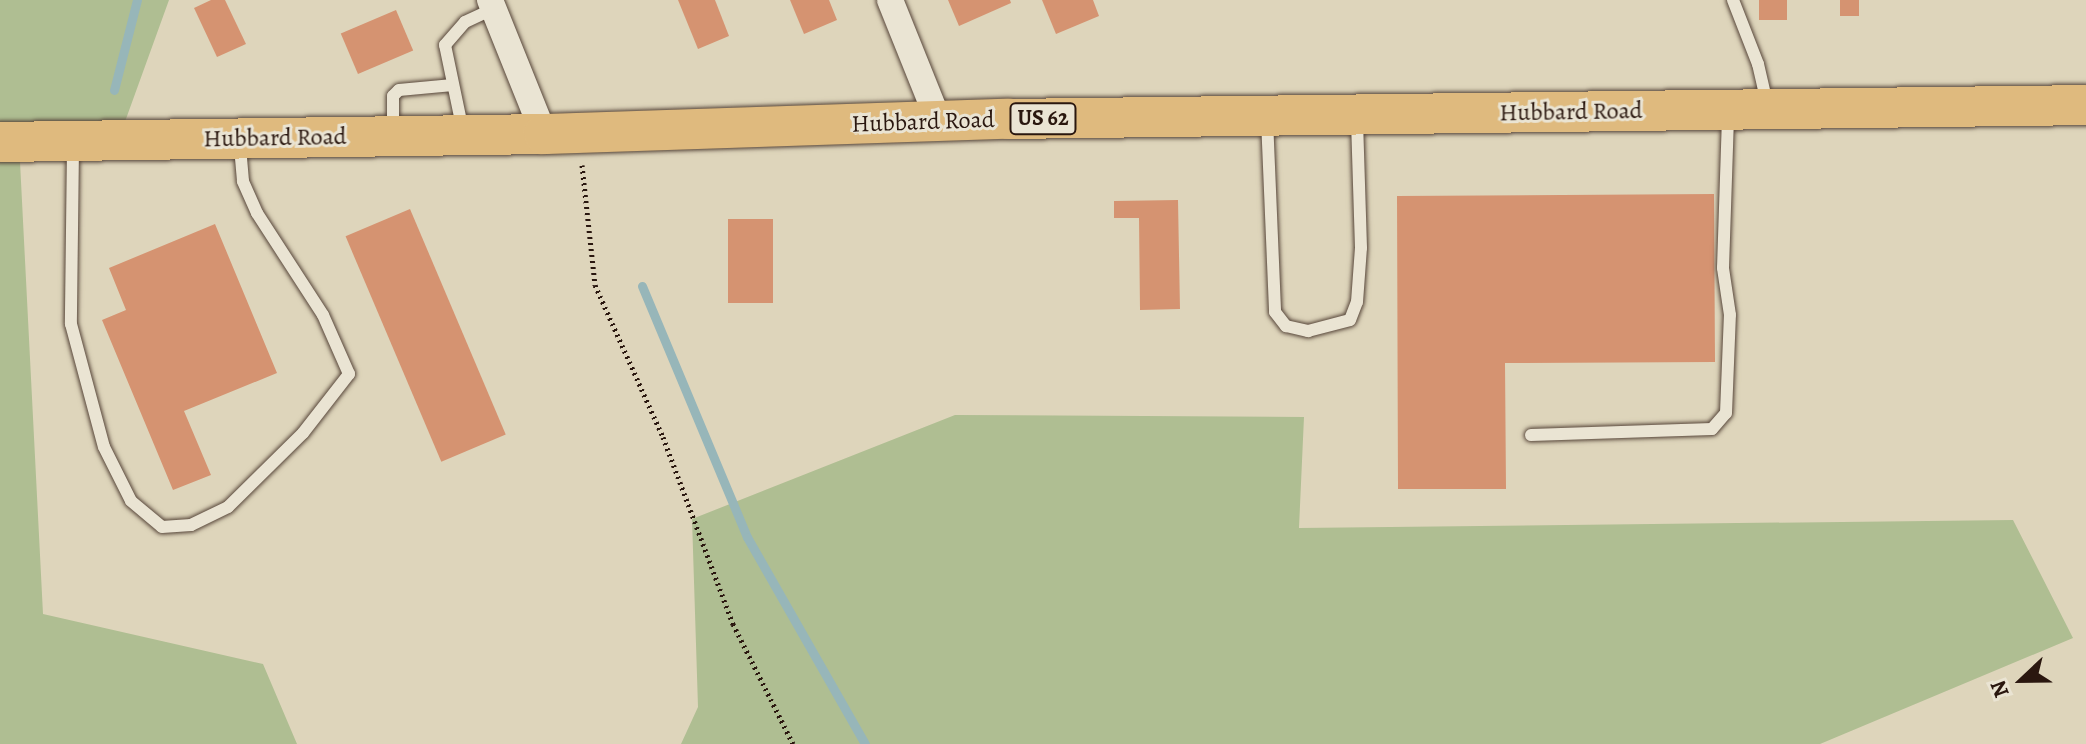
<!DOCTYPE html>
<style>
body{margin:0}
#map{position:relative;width:2086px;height:744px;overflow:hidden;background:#ded5bb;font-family:Alegreya,serif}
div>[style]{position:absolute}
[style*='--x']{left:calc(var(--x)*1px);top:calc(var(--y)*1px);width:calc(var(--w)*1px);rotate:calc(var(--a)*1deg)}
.green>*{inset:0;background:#afbe92}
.stream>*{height:9px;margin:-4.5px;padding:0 4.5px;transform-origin:4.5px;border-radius:4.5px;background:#97b6b9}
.building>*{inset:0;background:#d59371;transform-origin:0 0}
.path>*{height:5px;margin-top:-2.5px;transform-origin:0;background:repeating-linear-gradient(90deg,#2a170f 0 2px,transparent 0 6px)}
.roads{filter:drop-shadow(0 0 2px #57463a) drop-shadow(0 0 2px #57463a)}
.lane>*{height:12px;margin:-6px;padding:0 6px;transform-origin:6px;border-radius:6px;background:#eae4d3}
.street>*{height:26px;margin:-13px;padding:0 13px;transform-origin:13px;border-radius:13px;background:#eae4d3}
.primary>*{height:40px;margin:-20px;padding:0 20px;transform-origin:20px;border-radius:20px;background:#dfba7e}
span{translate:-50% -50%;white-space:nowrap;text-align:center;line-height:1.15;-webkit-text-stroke:6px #eae4d3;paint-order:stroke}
.shield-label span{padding:2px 6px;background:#eae4d3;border:2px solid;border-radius:6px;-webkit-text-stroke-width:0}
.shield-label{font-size:22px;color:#2a170f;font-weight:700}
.street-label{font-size:24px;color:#2a170f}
.north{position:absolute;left:1982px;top:640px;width:80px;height:80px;-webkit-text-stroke:6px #eae4d3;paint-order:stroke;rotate:248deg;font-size:22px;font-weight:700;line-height:32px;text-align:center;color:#2a170f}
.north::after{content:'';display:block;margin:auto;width:28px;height:36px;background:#2a170f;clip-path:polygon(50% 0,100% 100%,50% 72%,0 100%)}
</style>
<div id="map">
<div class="green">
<div style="clip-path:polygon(0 0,169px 0,118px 141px,19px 142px,43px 614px,263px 664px,297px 744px,0 744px)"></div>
<div style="clip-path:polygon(955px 415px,1304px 417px,1299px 528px,2013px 520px,2073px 638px,1820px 744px,681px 744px,698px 707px,692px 519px)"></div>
</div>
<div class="stream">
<div style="--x:114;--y:90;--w:93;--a:-75.7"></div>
<div style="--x:642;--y:286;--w:272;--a:67.3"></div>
<div style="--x:747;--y:537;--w:238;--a:60.3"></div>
</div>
<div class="building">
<div style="clip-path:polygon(211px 0,225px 0,246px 44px,217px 57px,194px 8px)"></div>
<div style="clip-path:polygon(678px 0,715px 0,729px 36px,698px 49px)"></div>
<div style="clip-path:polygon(790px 0,829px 0,837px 20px,804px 34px)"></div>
<div style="clip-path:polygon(948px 0,1010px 0,1011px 3px,959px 26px)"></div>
<div style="clip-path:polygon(1042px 0,1093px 0,1099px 16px,1056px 34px)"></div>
<div style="left:1759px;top:0;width:28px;height:20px"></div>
<div style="left:1840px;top:0;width:19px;height:16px"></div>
<div style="left:396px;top:10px;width:44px;height:60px;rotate:67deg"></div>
<div style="clip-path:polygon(1714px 194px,1715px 362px,1505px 363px,1506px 489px,1398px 489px,1397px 196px)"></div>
<div style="clip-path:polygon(1178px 200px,1180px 309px,1140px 310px,1139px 218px,1114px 218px,1114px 201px)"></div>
<div style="left:410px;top:209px;width:245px;height:70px;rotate:67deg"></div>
<div style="left:728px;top:219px;width:45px;height:84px"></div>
<div style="clip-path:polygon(215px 224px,277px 373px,184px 411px,211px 475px,173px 490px,102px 320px,126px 310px,109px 268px)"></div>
</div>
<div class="path">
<div style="--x:582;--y:165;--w:121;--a:83.8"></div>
<div style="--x:595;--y:285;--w:167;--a:65.9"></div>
<div style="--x:663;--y:437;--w:200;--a:69.5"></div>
<div style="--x:733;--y:624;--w:134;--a:63.4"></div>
</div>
<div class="roads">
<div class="lane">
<div style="--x:1733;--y:0;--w:69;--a:68.7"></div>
<div style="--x:1758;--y:64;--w:39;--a:77"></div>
<div style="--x:1267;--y:119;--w:193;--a:87.6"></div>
<div style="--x:1275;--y:312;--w:18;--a:52"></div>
<div style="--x:1286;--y:326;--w:23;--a:13"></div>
<div style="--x:1308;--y:331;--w:43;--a:-14.7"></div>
<div style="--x:1350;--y:320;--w:19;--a:-69"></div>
<div style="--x:1357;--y:302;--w:54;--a:-85.8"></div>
<div style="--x:1361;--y:248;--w:127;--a:-91.8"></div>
<div style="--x:463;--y:131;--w:88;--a:-101.8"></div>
<div style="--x:445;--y:45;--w:30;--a:-49"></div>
<div style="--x:465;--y:22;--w:31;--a:-25"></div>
<div style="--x:393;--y:133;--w:37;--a:-90"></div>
<div style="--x:393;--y:96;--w:8;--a:-45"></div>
<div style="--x:399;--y:90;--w:54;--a:-5.3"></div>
<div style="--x:73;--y:148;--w:176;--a:90.7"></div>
<div style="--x:71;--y:324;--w:127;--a:75"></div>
<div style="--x:104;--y:447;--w:60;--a:63.4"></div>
<div style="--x:131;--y:501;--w:40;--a:40"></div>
<div style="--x:162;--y:527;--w:29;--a:-4"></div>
<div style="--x:191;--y:525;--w:41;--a:-25.9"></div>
<div style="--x:228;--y:507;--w:105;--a:-44.6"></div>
<div style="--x:303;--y:433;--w:75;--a:-52.1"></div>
<div style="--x:349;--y:374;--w:64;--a:-113.8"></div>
<div style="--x:323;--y:315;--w:121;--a:-122.9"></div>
<div style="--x:257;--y:213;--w:35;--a:-114"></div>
<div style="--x:243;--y:181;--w:38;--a:-95"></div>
<div style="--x:1531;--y:435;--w:181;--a:-1.9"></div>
<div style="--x:1712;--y:429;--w:21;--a:-49"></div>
<div style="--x:1726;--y:413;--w:98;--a:-87.7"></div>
<div style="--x:1730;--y:315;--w:48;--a:-98.5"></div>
<div style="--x:1723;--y:268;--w:152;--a:-88.1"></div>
</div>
<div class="street">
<div style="--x:490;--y:0;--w:144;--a:68.1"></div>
<div style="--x:890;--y:0;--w:131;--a:68.1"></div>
</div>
<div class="primary">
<div style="--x:0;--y:142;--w:544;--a:-0.84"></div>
<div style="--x:544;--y:134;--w:464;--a:-1.9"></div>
<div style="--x:1008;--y:119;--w:1078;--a:-0.74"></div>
</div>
</div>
<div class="shield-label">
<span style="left:1043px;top:119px">US 62</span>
</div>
<div class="street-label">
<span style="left:1571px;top:112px;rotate:-1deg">Hubbard Road</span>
<span style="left:923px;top:122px;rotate:-2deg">Hubbard Road</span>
<span style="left:275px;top:138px;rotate:-1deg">Hubbard Road</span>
</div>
<div class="north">N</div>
</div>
